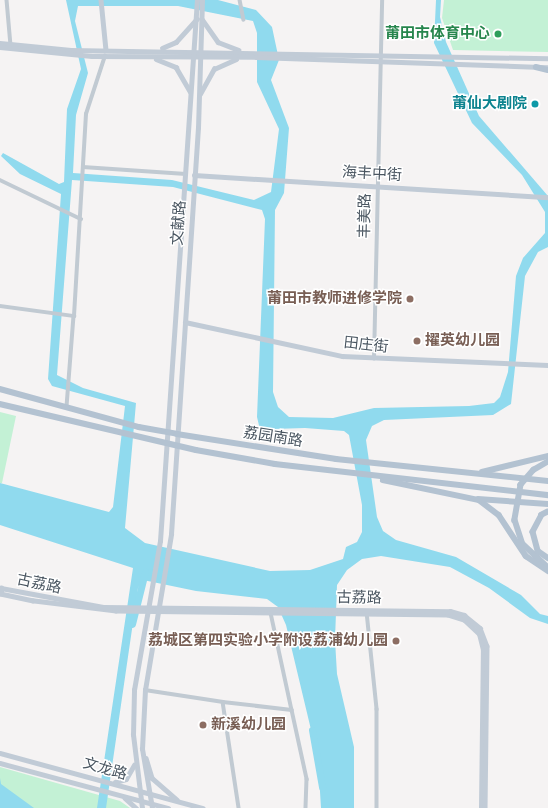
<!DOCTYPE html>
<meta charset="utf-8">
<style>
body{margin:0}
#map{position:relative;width:548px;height:808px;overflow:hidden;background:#f5f3f3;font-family:Cabin,"Noto Sans SC",sans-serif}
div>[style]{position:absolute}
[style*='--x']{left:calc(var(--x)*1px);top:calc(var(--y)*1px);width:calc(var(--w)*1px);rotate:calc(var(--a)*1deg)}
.green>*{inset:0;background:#c3f1d5}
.water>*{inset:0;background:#90daee}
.river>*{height:7px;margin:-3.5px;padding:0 3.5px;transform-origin:3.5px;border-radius:3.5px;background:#90daee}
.street>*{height:3.5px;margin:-1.75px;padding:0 1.75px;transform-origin:1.75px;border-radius:1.75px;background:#c1cad2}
.secondary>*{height:4.5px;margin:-2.25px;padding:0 2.25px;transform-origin:2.25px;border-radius:2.25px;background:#c1cbd6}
.primary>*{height:5.5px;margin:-2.75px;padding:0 2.75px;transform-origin:2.75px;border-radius:2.75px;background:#b3c2d1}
.dots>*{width:11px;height:11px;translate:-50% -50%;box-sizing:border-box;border:2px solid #fff;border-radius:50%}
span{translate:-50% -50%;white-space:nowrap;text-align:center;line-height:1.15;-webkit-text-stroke:3px #fff;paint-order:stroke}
.leisure-label{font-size:15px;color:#27864d;font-weight:700}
.right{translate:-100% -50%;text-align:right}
.culture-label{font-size:15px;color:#0d838f;font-weight:700}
.street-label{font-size:15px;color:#4a5661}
.education-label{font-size:15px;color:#785e54;font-weight:700}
.left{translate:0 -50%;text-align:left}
</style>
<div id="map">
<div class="green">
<div style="clip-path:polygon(444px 0,548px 0,548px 52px,453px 50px,442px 18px)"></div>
<div style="clip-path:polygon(0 412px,16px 416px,2px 483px,0 483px)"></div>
<div style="clip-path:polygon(0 767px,120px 801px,130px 808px,0 808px)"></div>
</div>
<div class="water">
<div style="clip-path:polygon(evenodd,66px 0,218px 0,256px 10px,272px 27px,279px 60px,271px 80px,289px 128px,284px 193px,275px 210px,273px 392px,278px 407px,289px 417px,333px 418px,374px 408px,469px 406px,494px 403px,500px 397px,508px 372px,516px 276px,523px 258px,545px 233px,545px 212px,522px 175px,472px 123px,434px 43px,436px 0,441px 0,440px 17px,446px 42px,479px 116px,548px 196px,548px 247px,538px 252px,525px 276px,511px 404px,493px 415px,384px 420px,372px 426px,366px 440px,377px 517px,383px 531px,396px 540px,456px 557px,521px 595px,540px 614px,548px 616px,548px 624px,530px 618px,489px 588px,450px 567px,381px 556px,362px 559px,347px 570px,337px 585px,335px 640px,337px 674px,354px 747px,354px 808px,321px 808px,318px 759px,286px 625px,278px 607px,267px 599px,196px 591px,143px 580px,138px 588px,106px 808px,97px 808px,133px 568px,0 525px,0 483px,109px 512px,113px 507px,125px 406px,52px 386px,48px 379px,61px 194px,20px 174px,1px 156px,3px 153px,59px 184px,64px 182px,67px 109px,81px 69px,66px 0,78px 6px,178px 6px,253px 21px,257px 33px,257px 82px,279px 129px,271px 192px,254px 200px,172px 180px,73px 173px,76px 115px,88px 73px,75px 21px,78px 6px,66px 0,72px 180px,173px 187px,262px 210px,265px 219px,257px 417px,261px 434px,268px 435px,273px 429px,305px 428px,344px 431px,349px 435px,362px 505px,362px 532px,357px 542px,346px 547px,343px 559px,310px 570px,270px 571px,145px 543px,125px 528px,136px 403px,83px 388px,57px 375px,72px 180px)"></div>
<div style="clip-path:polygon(0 778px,1px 784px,34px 808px,0 808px)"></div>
</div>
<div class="river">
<div style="--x:132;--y:624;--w:54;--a:-76"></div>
<div style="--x:312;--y:730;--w:58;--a:80"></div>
</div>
<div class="street">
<div style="--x:7;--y:0;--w:46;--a:85"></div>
<div style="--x:240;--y:0;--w:20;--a:79"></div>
<div style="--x:83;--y:167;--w:103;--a:3.9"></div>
<div style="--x:0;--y:180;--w:90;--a:25.7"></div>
<div style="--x:0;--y:306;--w:75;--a:7.7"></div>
<div style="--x:74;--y:316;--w:91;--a:94.4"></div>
<div style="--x:74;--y:316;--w:202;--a:-86.6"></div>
<div style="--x:86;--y:114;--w:61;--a:-71.9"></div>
<div style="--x:374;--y:359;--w:359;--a:-88.7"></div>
<div style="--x:367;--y:612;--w:98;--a:84.1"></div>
<div style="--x:377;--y:709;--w:99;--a:90"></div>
<div style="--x:271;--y:613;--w:99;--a:77.8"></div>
<div style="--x:145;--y:690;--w:79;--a:8.7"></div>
<div style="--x:223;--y:702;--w:107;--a:81.4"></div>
<div style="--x:223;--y:702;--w:69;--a:6.6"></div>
<div style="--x:292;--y:710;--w:71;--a:77.7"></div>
<div style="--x:307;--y:779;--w:29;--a:92"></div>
</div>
<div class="secondary">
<div style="--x:101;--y:0;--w:50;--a:84.3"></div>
<div style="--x:202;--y:19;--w:28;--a:55"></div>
<div style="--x:218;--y:42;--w:22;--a:21"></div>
<div style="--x:0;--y:43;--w:71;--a:5.6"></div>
<div style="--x:71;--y:50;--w:477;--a:1"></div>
<div style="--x:0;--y:47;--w:92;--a:5.6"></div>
<div style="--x:92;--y:56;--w:164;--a:0.3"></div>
<div style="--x:256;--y:57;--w:292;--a:2"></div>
<div style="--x:162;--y:48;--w:15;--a:-23"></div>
<div style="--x:176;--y:42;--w:31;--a:-48"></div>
<div style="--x:156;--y:59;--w:22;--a:22"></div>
<div style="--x:176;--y:67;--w:28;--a:60"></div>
<div style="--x:200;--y:94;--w:29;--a:-61"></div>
<div style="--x:214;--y:69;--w:24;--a:-24"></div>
<div style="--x:194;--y:175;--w:355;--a:3.6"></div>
<div style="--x:185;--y:322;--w:161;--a:12.2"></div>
<div style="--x:342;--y:356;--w:206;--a:2.5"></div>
<div style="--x:0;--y:753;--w:210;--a:15.2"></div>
<div style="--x:146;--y:758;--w:21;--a:73"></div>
<div style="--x:152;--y:778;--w:33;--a:41"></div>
<div style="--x:0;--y:763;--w:174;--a:15"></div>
<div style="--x:115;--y:782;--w:11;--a:-15"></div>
<div style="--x:126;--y:779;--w:16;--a:-60"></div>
<div style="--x:125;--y:798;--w:15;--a:42"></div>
<div style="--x:142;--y:808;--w:74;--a:-97"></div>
<div style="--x:133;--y:735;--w:45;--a:-88.7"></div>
<div style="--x:134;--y:690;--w:151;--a:-80.1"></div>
<div style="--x:160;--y:541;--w:542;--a:-86.09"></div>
<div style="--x:152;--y:808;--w:60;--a:-99.6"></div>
<div style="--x:142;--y:749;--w:59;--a:-87.1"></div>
<div style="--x:145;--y:690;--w:158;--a:-80.5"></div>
<div style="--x:171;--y:534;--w:407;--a:-86.2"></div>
<div style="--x:198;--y:128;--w:128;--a:-88.2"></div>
<div style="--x:481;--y:808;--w:158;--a:-89.3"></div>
<div style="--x:483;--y:650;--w:16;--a:-104"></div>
<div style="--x:479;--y:634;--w:21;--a:-137"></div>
<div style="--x:464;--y:620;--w:17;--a:-163"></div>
<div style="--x:448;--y:615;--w:332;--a:-179.3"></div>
<div style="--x:116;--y:611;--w:84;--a:-173.1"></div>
<div style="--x:33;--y:601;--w:33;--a:-168"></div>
<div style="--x:1;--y:594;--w:6;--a:-90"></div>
<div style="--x:1;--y:588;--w:105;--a:10.5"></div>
<div style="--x:104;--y:607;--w:346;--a:0.7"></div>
<div style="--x:450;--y:611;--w:15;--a:16"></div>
<div style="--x:464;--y:615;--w:21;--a:39"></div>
<div style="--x:480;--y:628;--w:19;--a:69"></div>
<div style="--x:487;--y:646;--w:162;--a:90.7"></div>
</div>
<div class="primary">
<div style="--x:536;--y:67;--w:12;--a:14"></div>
<div style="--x:0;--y:389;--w:144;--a:15.3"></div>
<div style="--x:139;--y:427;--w:39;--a:10"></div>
<div style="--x:177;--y:434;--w:161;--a:8.9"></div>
<div style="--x:336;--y:459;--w:213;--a:5.9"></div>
<div style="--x:0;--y:404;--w:201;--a:13.2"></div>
<div style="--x:196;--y:450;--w:80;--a:10"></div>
<div style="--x:275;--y:464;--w:275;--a:6.5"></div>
<div style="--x:548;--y:462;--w:16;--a:150"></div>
<div style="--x:534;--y:470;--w:20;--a:131"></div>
<div style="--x:521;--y:485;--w:36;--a:100"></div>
<div style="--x:515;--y:520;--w:25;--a:72"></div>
<div style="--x:523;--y:544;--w:34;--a:43"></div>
<div style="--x:482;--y:472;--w:68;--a:-13.6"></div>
<div style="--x:383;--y:480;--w:98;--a:11.8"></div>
<div style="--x:479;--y:500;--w:25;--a:37"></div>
<div style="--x:499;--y:515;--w:49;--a:56.6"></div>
<div style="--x:526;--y:556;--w:27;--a:34"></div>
<div style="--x:478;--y:499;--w:70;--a:4.1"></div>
<div style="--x:548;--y:512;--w:7;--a:153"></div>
<div style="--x:542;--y:515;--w:19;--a:118"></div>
<div style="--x:533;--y:532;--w:20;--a:75"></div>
<div style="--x:538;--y:551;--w:12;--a:35"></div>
</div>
<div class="dots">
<div style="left:498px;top:34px;background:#2e9e5b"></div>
<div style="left:535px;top:104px;background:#0f9aa8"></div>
<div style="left:410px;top:299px;background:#8d6e63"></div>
<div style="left:417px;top:341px;background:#8d6e63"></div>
<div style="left:396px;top:641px;background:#8d6e63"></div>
<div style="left:203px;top:725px;background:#8d6e63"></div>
</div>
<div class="leisure-label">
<span class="right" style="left:490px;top:34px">莆田市体育中心</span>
</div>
<div class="culture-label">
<span class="right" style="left:527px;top:104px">莆仙大剧院</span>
</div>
<div class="street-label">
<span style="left:372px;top:174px;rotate:3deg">海丰中街</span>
<span style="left:365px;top:216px;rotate:-89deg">丰美路</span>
<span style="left:179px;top:223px;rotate:-86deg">文献路</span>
<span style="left:366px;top:345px;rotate:6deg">田庄街</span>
<span style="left:273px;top:437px;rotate:9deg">荔园南路</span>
<span style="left:39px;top:584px;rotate:12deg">古荔路</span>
<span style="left:359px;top:598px;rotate:1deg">古荔路</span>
<span style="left:105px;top:769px;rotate:16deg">文龙路</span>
</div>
<div class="education-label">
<span class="right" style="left:402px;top:299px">莆田市教师进修学院</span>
<span class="left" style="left:425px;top:341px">擢英幼儿园</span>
<span class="right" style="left:388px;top:641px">荔城区第四实验小学附设荔浦幼儿园</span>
<span class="left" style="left:211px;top:725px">新溪幼儿园</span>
</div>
</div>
